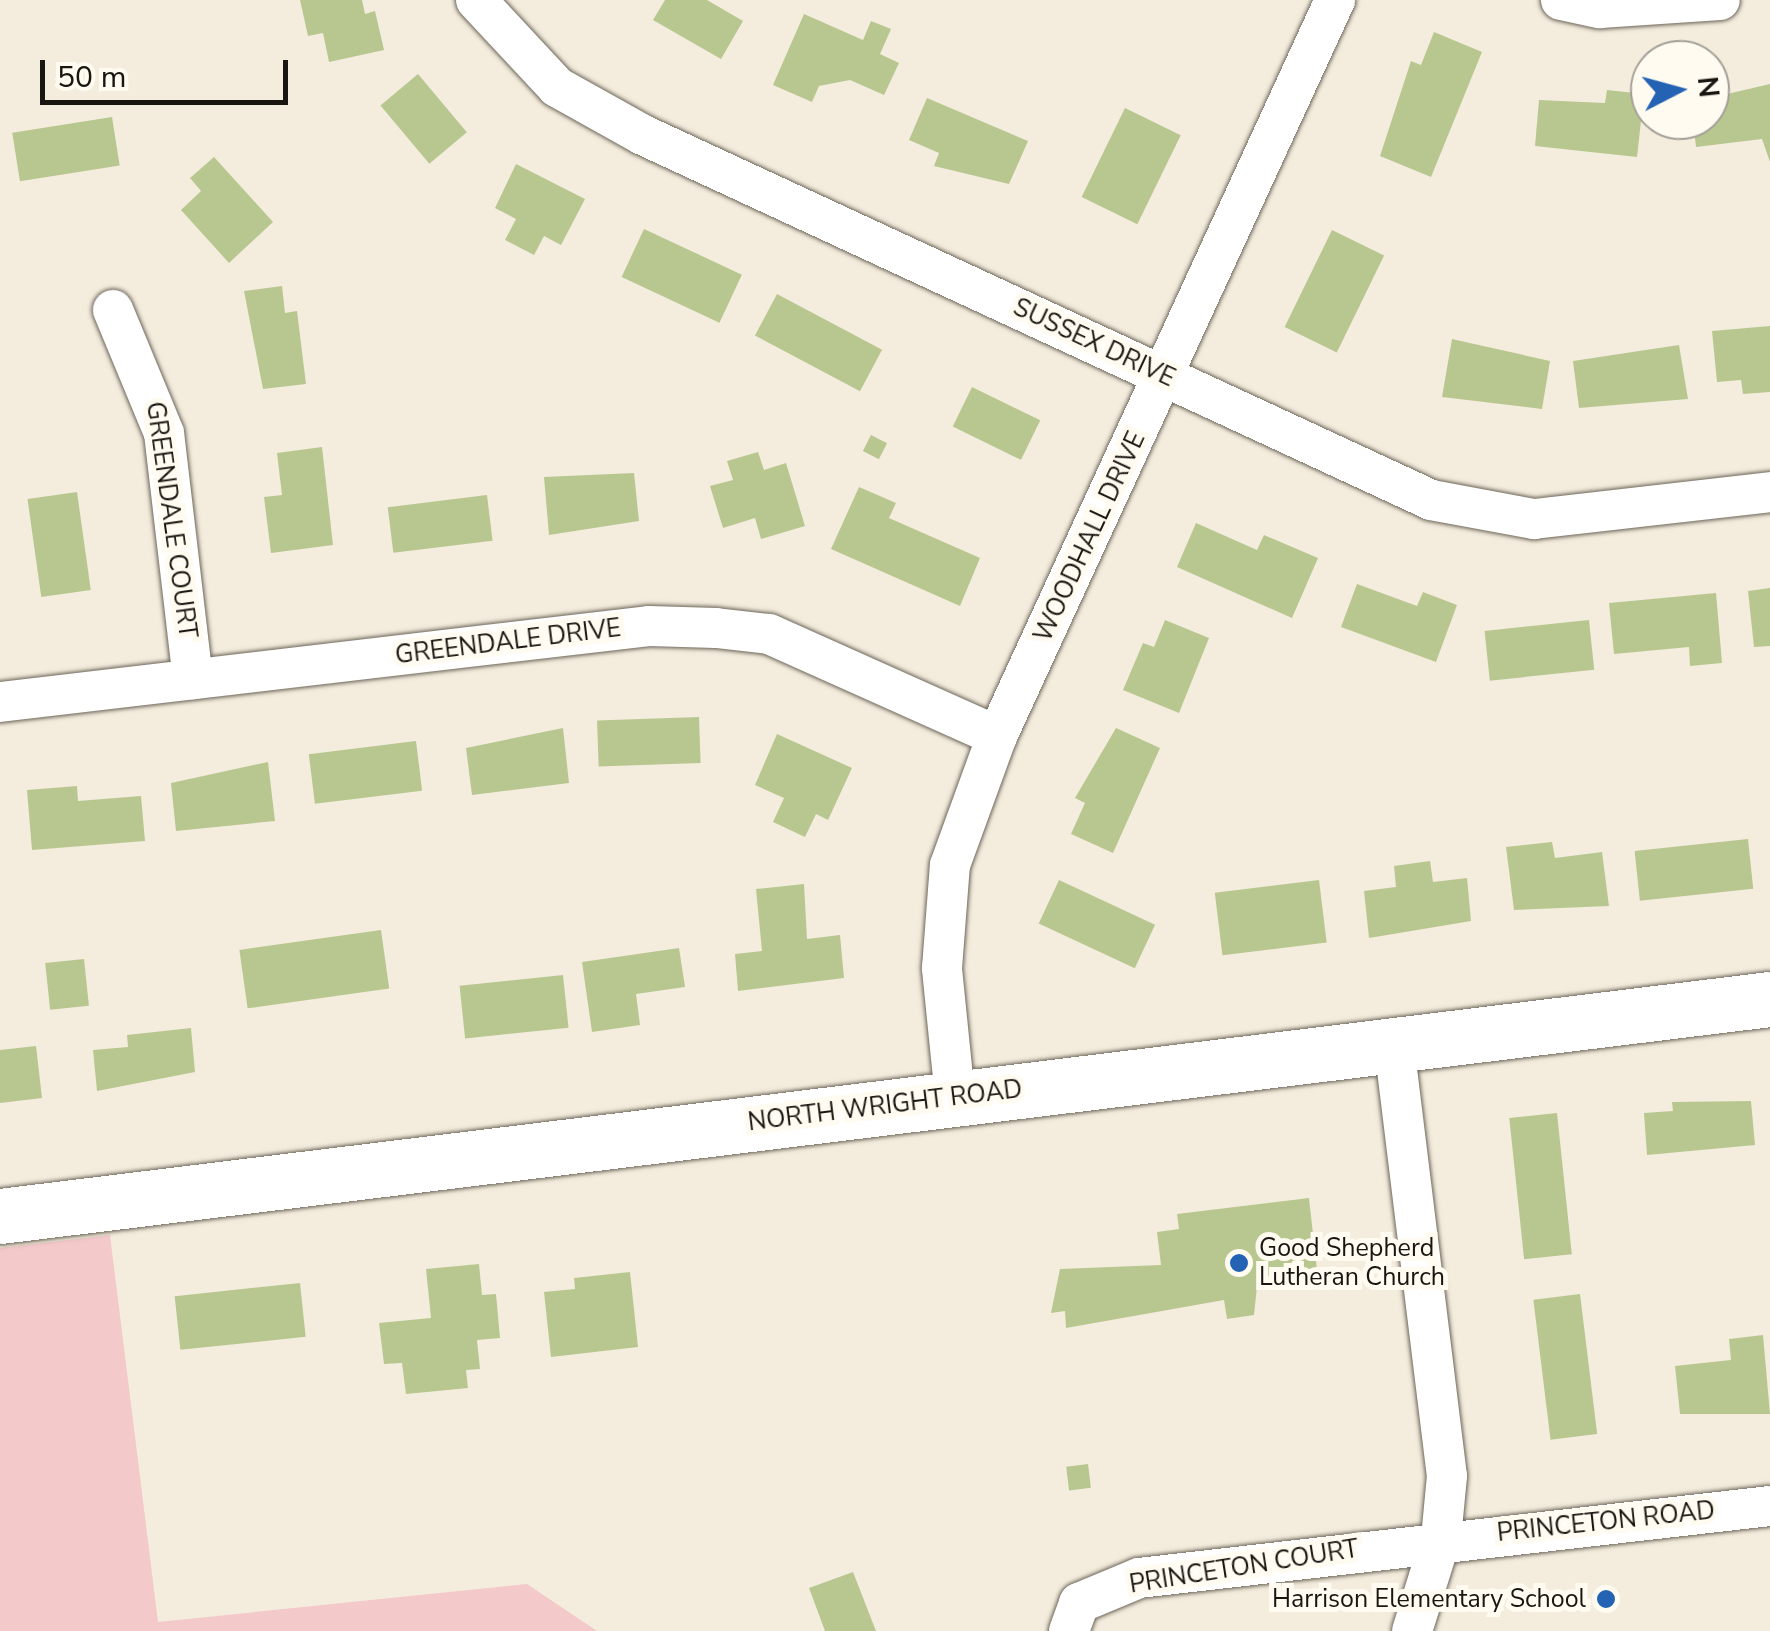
<!DOCTYPE html>
<style>
body{margin:0}
#map{position:relative;width:1770px;height:1631px;overflow:hidden;background:#f4edde;font-family:"Nunito Sans",sans-serif}
div>[style]{position:absolute}
[style*='--x']{left:calc(var(--x)*1px);top:calc(var(--y)*1px);width:calc(var(--w)*1px);rotate:calc(var(--a)*1deg)}
.green>*{inset:0;background:#f3c9ca}
.building>*{inset:0;background:#b8c78f;transform-origin:0 0}
.roads{filter:drop-shadow(0 0 2px #6d6659) drop-shadow(0 0 2px #6d6659)}
.street>*{height:40px;margin:-20px;padding:0 20px;transform-origin:20px;border-radius:20px;background:#fff}
.secondary>*{height:55px;margin:-27.5px;padding:0 27.5px;transform-origin:27.5px;border-radius:27.5px;background:#fff}
.dots>*{width:28px;height:28px;translate:-50% -50%;box-sizing:border-box;border:5px solid #fffbf1;border-radius:50%}
span{translate:-50% -50%;white-space:nowrap;text-align:center;line-height:1.15;-webkit-text-stroke:10px #fffbf1;paint-order:stroke}
.street-label{font-size:25px;color:#191611}
.poi-label{font-size:25px;color:#191611}
.left{translate:0 -50%;text-align:left}
.right{translate:-100% -50%;text-align:right}
.north{position:absolute;left:1630px;top:40px;width:100px;height:100px;box-sizing:border-box;background:#fffbf1;border:2px solid #a39f97;border-radius:50%;rotate:84deg;font-size:28px;font-weight:700;line-height:40px;text-align:center;color:#191611}
.north::after{content:'';display:block;margin:auto;width:35px;height:45px;background:#2462b3;clip-path:polygon(50% 0,100% 100%,50% 72%,0 100%)}
.scale{position:absolute;left:40px;top:60px;width:248px;height:45px;box-sizing:border-box;border:5px solid #191611;border-top:0;padding-left:12px;font-size:30px;line-height:35px;white-space:nowrap;color:#191611;-webkit-text-stroke:8px #fffbf1;paint-order:stroke}
</style>
<div id="map">
<div class="green">
<div style="clip-path:polygon(110px 1235px,158px 1622px,527px 1584px,597px 1631px,0 1631px,0 1248px)"></div>
</div>
<div class="building">
<div style="clip-path:polygon(300px 0,362px 0,365px 14px,375px 11px,384px 50px,329px 62px,323px 33px,308px 36px)"></div>
<div style="clip-path:polygon(665px 0,707px 0,743px 21px,721px 59px,653px 20px)"></div>
<div style="clip-path:polygon(804px 14px,863px 40px,871px 21px,891px 29px,880px 54px,899px 63px,884px 95px,850px 80px,819px 86px,812px 102px,773px 85px)"></div>
<div style="clip-path:polygon(1434px 32px,1482px 52px,1431px 177px,1380px 156px,1411px 61px,1421px 65px)"></div>
<div style="left:418px;top:74px;width:76px;height:49px;rotate:50deg"></div>
<div style="clip-path:polygon(1770px 84px,1770px 162px,1762px 139px,1696px 147px,1693px 120px,1710px 120px,1710px 98px)"></div>
<div style="clip-path:polygon(1607px 90px,1644px 94px,1637px 157px,1535px 146px,1539px 100px,1605px 103px)"></div>
<div style="clip-path:polygon(927px 98px,1028px 141px,1009px 184px,934px 166px,939px 153px,909px 140px)"></div>
<div style="left:1125px;top:108px;width:62px;height:99px;rotate:26deg"></div>
<div style="left:112px;top:117px;width:49px;height:101px;rotate:81deg"></div>
<div style="clip-path:polygon(214px 157px,273px 222px,229px 263px,181px 210px,201px 191px,190px 178px)"></div>
<div style="clip-path:polygon(516px 164px,585px 199px,561px 245px,544px 236px,534px 255px,505px 240px,516px 219px,495px 208px)"></div>
<div style="left:644px;top:229px;width:108px;height:53px;rotate:25deg"></div>
<div style="left:1332px;top:230px;width:58px;height:108px;rotate:26deg"></div>
<div style="clip-path:polygon(282px 286px,285px 313px,297px 311px,306px 384px,263px 389px,244px 291px)"></div>
<div style="left:777px;top:294px;width:119px;height:47px;rotate:28deg"></div>
<div style="clip-path:polygon(1770px 326px,1770px 392px,1743px 394px,1741px 380px,1717px 382px,1712px 331px)"></div>
<div style="clip-path:polygon(1452px 339px,1550px 361px,1542px 409px,1442px 397px)"></div>
<div style="clip-path:polygon(1679px 345px,1688px 399px,1579px 408px,1573px 361px)"></div>
<div style="left:972px;top:387px;width:76px;height:44px;rotate:26deg"></div>
<div style="left:871px;top:435px;width:18px;height:18px;rotate:27deg"></div>
<div style="clip-path:polygon(322px 447px,333px 545px,271px 553px,264px 497px,282px 495px,277px 453px)"></div>
<div style="clip-path:polygon(758px 452px,764px 470px,786px 463px,805px 526px,761px 539px,755px 518px,723px 528px,710px 486px,733px 480px,727px 461px)"></div>
<div style="clip-path:polygon(634px 473px,639px 521px,549px 535px,544px 477px)"></div>
<div style="clip-path:polygon(859px 487px,896px 503px,889px 518px,980px 558px,960px 606px,831px 549px)"></div>
<div style="left:77px;top:492px;width:99px;height:50px;rotate:82deg"></div>
<div style="left:487px;top:495px;width:46px;height:100px;rotate:83deg"></div>
<div style="clip-path:polygon(1196px 523px,1257px 550px,1264px 535px,1318px 558px,1292px 618px,1177px 567px)"></div>
<div style="clip-path:polygon(1357px 584px,1417px 606px,1423px 592px,1457px 605px,1436px 662px,1341px 627px)"></div>
<div style="clip-path:polygon(1770px 588px,1770px 646px,1754px 647px,1748px 591px)"></div>
<div style="clip-path:polygon(1716px 593px,1722px 663px,1690px 666px,1689px 647px,1614px 654px,1609px 603px)"></div>
<div style="clip-path:polygon(1165px 620px,1209px 638px,1179px 713px,1123px 690px,1143px 643px,1154px 647px)"></div>
<div style="left:1589px;top:620px;width:50px;height:105px;rotate:84deg"></div>
<div style="left:699px;top:717px;width:46px;height:102px;rotate:88deg"></div>
<div style="clip-path:polygon(563px 728px,569px 783px,472px 795px,466px 748px)"></div>
<div style="clip-path:polygon(1116px 728px,1160px 748px,1113px 853px,1071px 834px,1085px 803px,1075px 798px)"></div>
<div style="clip-path:polygon(777px 734px,852px 768px,828px 820px,816px 814px,805px 837px,773px 822px,784px 798px,755px 785px)"></div>
<div style="left:416px;top:741px;width:50px;height:108px;rotate:83deg"></div>
<div style="clip-path:polygon(268px 762px,275px 821px,176px 831px,171px 783px)"></div>
<div style="clip-path:polygon(77px 786px,78px 801px,141px 796px,145px 841px,32px 850px,27px 790px)"></div>
<div style="left:1748px;top:839px;width:50px;height:114px;rotate:84deg"></div>
<div style="clip-path:polygon(1552px 842px,1555px 858px,1602px 852px,1609px 906px,1514px 910px,1506px 847px)"></div>
<div style="clip-path:polygon(1430px 861px,1433px 882px,1467px 878px,1471px 921px,1369px 938px,1364px 891px,1396px 887px,1394px 866px)"></div>
<div style="left:1059px;top:880px;width:106px;height:48px;rotate:25deg"></div>
<div style="left:1319px;top:880px;width:63px;height:105px;rotate:83deg"></div>
<div style="clip-path:polygon(804px 884px,807px 939px,840px 935px,844px 978px,738px 991px,735px 954px,762px 951px,756px 889px)"></div>
<div style="left:381px;top:930px;width:59px;height:143px;rotate:82deg"></div>
<div style="clip-path:polygon(679px 948px,685px 987px,636px 994px,640px 1025px,592px 1032px,582px 962px)"></div>
<div style="left:84px;top:959px;width:47px;height:39px;rotate:84deg"></div>
<div style="left:563px;top:975px;width:53px;height:104px;rotate:84deg"></div>
<div style="clip-path:polygon(191px 1028px,195px 1072px,97px 1091px,93px 1050px,128px 1047px,127px 1035px)"></div>
<div style="clip-path:polygon(36px 1046px,42px 1098px,0 1103px,0 1050px)"></div>
<div style="clip-path:polygon(1751px 1101px,1755px 1145px,1647px 1155px,1644px 1113px,1673px 1111px,1672px 1102px)"></div>
<div style="left:1557px;top:1113px;width:142px;height:48px;rotate:84deg"></div>
<div style="clip-path:polygon(1309px 1198px,1317px 1270px,1258px 1277px,1254px 1315px,1227px 1319px,1224px 1300px,1066px 1328px,1065px 1311px,1051px 1313px,1060px 1269px,1161px 1265px,1157px 1232px,1179px 1229px,1177px 1214px)"></div>
<div style="clip-path:polygon(479px 1264px,482px 1295px,496px 1294px,500px 1338px,477px 1340px,480px 1369px,466px 1370px,468px 1388px,406px 1394px,402px 1363px,384px 1364px,379px 1323px,431px 1318px,426px 1269px)"></div>
<div style="clip-path:polygon(630px 1272px,638px 1347px,551px 1357px,544px 1292px,575px 1289px,574px 1278px)"></div>
<div style="left:300px;top:1283px;width:54px;height:126px;rotate:84deg"></div>
<div style="left:1580px;top:1294px;width:141px;height:47px;rotate:83deg"></div>
<div style="clip-path:polygon(1763px 1335px,1770px 1414px,1680px 1414px,1675px 1366px,1731px 1360px,1729px 1339px)"></div>
<div style="left:1088px;top:1464px;width:24px;height:22px;rotate:83deg"></div>
<div style="clip-path:polygon(853px 1572px,876px 1631px,825px 1631px,809px 1588px)"></div>
</div>
<div class="roads">
<div class="street">
<div style="--x:476;--y:0;--w:119;--a:47"></div>
<div style="--x:557;--y:87;--w:98;--a:29.2"></div>
<div style="--x:643;--y:135;--w:868;--a:24.85"></div>
<div style="--x:1431;--y:500;--w:105;--a:10.5"></div>
<div style="--x:1534;--y:519;--w:238;--a:-6.5"></div>
<div style="--x:1561;--y:0;--w:40;--a:12"></div>
<div style="--x:1600;--y:8;--w:120;--a:-3.8"></div>
<div style="--x:113;--y:310;--w:133;--a:67.5"></div>
<div style="--x:164;--y:433;--w:248;--a:83.3"></div>
<div style="--x:0;--y:702;--w:653;--a:-6.68"></div>
<div style="--x:649;--y:626;--w:67;--a:1.7"></div>
<div style="--x:716;--y:628;--w:53;--a:6.5"></div>
<div style="--x:769;--y:634;--w:250;--a:24.1"></div>
<div style="--x:1394;--y:1045;--w:434;--a:83"></div>
<div style="--x:1447;--y:1476;--w:62;--a:95.5"></div>
<div style="--x:1441;--y:1538;--w:97;--a:107.3"></div>
<div style="--x:955;--y:1097;--w:130;--a:-95.8"></div>
<div style="--x:942;--y:968;--w:103;--a:-85.6"></div>
<div style="--x:950;--y:865;--w:137;--a:-70"></div>
<div style="--x:997;--y:736;--w:810;--a:-65.33"></div>
<div style="--x:1069;--y:1631;--w:30;--a:-70"></div>
<div style="--x:1079;--y:1603;--w:65;--a:-22.6"></div>
<div style="--x:1139;--y:1578;--w:635;--a:-6.51"></div>
</div>
<div class="secondary">
<div style="--x:0;--y:1216;--w:1783;--a:-6.99"></div>
</div>
</div>
<div class="dots">
<div style="left:1239px;top:1263px;background:#2462b3"></div>
<div style="left:1606px;top:1599px;background:#2462b3"></div>
</div>
<div class="street-label">
<span style="left:1094px;top:343px;rotate:25deg">SUSSEX DRIVE</span>
<span style="left:171px;top:520px;rotate:82deg">GREENDALE COURT</span>
<span style="left:1090px;top:537px;rotate:-65deg">WOODHALL DRIVE</span>
<span style="left:508px;top:642px;rotate:-7deg">GREENDALE DRIVE</span>
<span style="left:885px;top:1106px;rotate:-7deg">NORTH WRIGHT ROAD</span>
<span style="left:1606px;top:1522px;rotate:-6deg">PRINCETON ROAD</span>
<span style="left:1244px;top:1567px;rotate:-9deg">PRINCETON COURT</span>
</div>
<div class="poi-label">
<span class="left" style="left:1259px;top:1263px">Good Shepherd<br>Lutheran Church</span>
<span class="right" style="left:1586px;top:1599px">Harrison Elementary School</span>
</div>
<div class="north">N</div>
<div class="scale">50 m</div>
</div>
